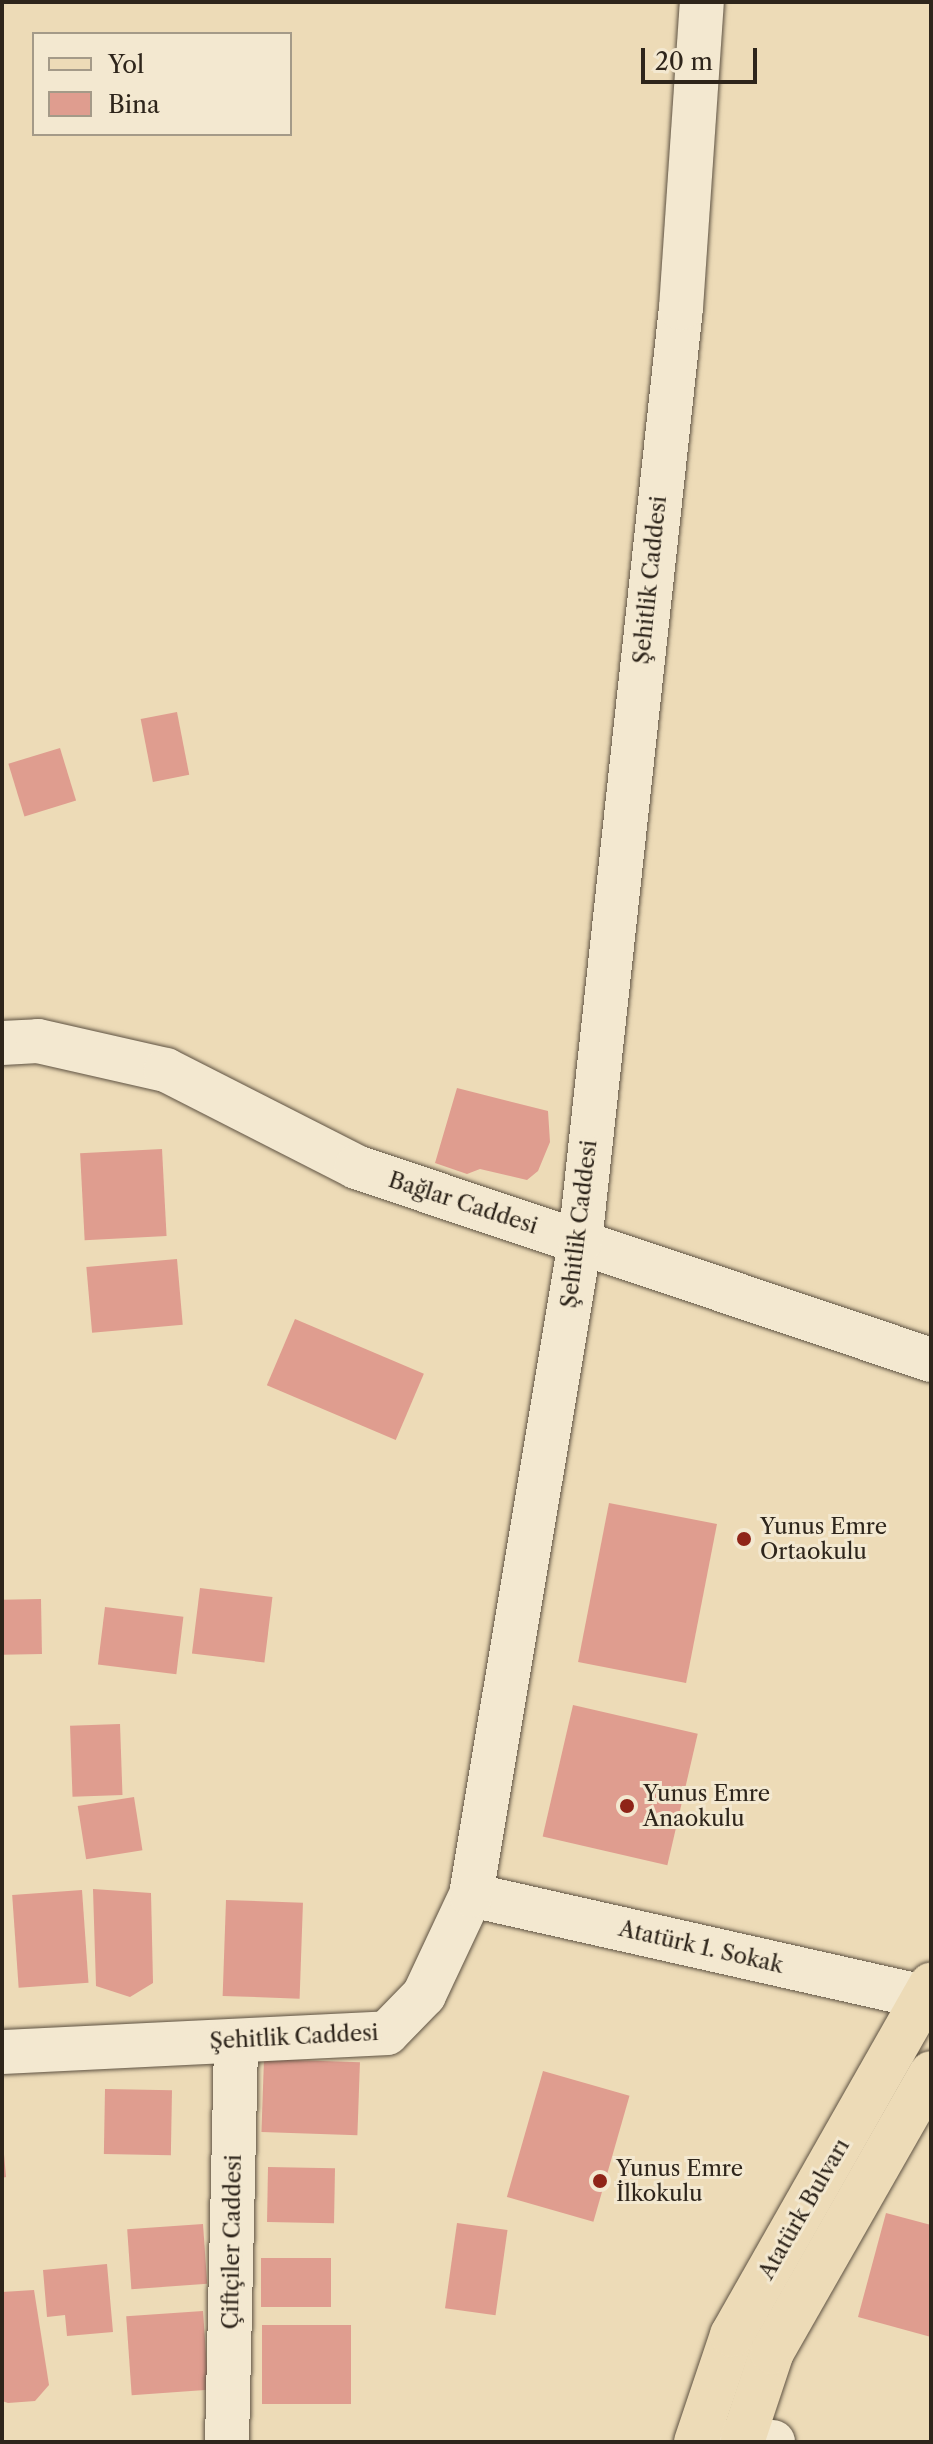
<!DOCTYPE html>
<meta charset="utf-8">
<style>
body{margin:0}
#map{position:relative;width:933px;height:2444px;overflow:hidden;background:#eddbb7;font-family:"Libre Caslon Text",serif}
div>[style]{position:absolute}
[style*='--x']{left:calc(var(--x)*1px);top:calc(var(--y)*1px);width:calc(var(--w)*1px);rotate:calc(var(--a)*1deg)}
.building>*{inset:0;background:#df9d8f;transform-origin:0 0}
.roads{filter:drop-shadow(0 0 2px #5e5242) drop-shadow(0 0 2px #5e5242)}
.minor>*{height:44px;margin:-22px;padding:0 22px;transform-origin:22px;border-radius:22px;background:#f3e8d0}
.major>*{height:44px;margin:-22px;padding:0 22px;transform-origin:22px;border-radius:22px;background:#eddbb7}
.dots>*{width:22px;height:22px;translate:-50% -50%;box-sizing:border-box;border:4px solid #f3e8d0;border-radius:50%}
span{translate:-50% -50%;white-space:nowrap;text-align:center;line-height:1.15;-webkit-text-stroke:6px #f3e8d0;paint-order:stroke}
.street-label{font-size:22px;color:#2e251b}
.poi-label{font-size:22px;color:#2e251b}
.left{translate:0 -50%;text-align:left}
.frame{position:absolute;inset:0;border:4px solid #2e251b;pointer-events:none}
.legend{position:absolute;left:32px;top:32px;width:260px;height:104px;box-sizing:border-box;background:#f3e8d0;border:2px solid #a49a88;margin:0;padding:10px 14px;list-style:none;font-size:24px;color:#2e251b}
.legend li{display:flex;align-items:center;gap:16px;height:40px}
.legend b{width:40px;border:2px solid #a49a88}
.scale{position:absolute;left:641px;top:48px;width:116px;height:36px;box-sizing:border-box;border:4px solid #2e251b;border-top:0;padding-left:10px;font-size:24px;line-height:28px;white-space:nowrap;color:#2e251b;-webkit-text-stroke:6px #f3e8d0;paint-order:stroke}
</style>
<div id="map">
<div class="building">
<div style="left:177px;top:712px;width:64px;height:37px;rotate:79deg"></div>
<div style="left:60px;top:748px;width:55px;height:54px;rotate:73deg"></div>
<div style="clip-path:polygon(457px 1088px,548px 1111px,550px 1142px,538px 1171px,527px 1180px,480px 1169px,467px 1174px,435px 1163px)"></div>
<div style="left:162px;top:1149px;width:87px;height:82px;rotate:87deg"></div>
<div style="left:177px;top:1259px;width:66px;height:91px;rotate:85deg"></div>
<div style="left:295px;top:1319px;width:140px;height:72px;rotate:23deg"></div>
<div style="left:609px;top:1503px;width:110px;height:162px;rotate:11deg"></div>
<div style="left:200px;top:1588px;width:73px;height:66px;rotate:7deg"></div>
<div style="left:41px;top:1599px;width:55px;height:39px;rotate:89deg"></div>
<div style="left:105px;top:1607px;width:79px;height:58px;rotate:7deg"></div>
<div style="left:573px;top:1705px;width:128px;height:135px;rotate:13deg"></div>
<div style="left:120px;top:1724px;width:71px;height:50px;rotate:88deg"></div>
<div style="left:134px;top:1797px;width:54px;height:57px;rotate:81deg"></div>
<div style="clip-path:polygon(93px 1889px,151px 1893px,153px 1983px,130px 1997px,96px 1986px)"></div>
<div style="left:82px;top:1890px;width:93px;height:70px;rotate:86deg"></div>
<div style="left:226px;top:1900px;width:77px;height:96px;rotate:2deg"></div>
<div style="left:264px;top:2059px;width:96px;height:73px;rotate:2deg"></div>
<div style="left:543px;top:2071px;width:90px;height:131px;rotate:16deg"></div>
<div style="left:105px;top:2089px;width:67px;height:65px;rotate:1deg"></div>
<div style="clip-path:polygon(4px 2154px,6px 2177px,2px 2178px,2px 2155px)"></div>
<div style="left:268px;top:2167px;width:67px;height:55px;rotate:1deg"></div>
<div style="clip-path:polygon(886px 2213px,931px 2225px,931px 2337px,858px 2317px)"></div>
<div style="left:457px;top:2223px;width:51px;height:86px;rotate:8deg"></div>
<div style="left:203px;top:2224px;width:60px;height:76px;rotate:86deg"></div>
<div style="left:261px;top:2258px;width:70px;height:49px"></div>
<div style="clip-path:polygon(107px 2264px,113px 2332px,67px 2336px,65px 2315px,47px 2317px,43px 2270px)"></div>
<div style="clip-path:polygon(34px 2290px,49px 2385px,35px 2401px,8px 2403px,2px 2401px,2px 2292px)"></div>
<div style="left:203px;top:2311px;width:79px;height:77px;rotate:86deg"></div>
<div style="left:262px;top:2325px;width:89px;height:79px"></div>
</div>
<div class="roads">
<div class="minor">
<div style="--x:2;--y:1043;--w:36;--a:-3"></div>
<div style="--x:38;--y:1041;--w:131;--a:12.8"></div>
<div style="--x:166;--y:1070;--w:213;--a:27"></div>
<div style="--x:356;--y:1167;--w:607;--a:18.55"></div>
<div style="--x:471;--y:1895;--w:472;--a:12.7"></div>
<div style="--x:2;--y:2052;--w:385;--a:-2.8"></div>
<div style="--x:387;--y:2033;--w:53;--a:-45.8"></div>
<div style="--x:424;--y:1995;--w:110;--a:-64.8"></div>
<div style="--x:471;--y:1895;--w:662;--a:-80.52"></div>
<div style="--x:580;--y:1242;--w:939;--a:-83.83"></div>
<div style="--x:681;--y:308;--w:307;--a:-86.1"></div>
<div style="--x:227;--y:2442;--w:401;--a:-88.7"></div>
<div style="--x:722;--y:2442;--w:51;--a:0"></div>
</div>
<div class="major">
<div style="--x:696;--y:2442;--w:113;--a:-71.4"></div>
<div style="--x:732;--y:2335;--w:403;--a:-60.4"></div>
<div style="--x:742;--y:2442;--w:95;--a:-71.6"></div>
<div style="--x:772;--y:2352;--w:321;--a:-60.3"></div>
</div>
</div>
<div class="dots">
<div style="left:744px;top:1539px;background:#8f2418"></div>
<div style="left:627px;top:1806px;background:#8f2418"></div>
<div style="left:600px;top:2181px;background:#8f2418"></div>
</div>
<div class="street-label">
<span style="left:650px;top:580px;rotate:-84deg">Şehitlik Caddesi</span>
<span style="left:463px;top:1203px;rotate:18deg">Bağlar Caddesi</span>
<span style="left:579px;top:1224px;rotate:-83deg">Şehitlik Caddesi</span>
<span style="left:701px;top:1947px;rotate:13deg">Atatürk 1. Sokak</span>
<span style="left:294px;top:2037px;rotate:-3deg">Şehitlik Caddesi</span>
<span style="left:804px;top:2209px;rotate:-60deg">Atatürk Bulvarı</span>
<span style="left:232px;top:2242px;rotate:-89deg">Çiftçiler Caddesi</span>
</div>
<div class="poi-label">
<span class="left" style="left:760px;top:1539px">Yunus Emre<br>Ortaokulu</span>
<span class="left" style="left:643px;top:1806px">Yunus Emre<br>Anaokulu</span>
<span class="left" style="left:616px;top:2181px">Yunus Emre<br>İlkokulu</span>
</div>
<div class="frame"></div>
<ul class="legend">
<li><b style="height:10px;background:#eddbb7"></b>Yol</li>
<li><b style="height:22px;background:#df9d8f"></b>Bina</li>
</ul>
<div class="scale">20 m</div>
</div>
